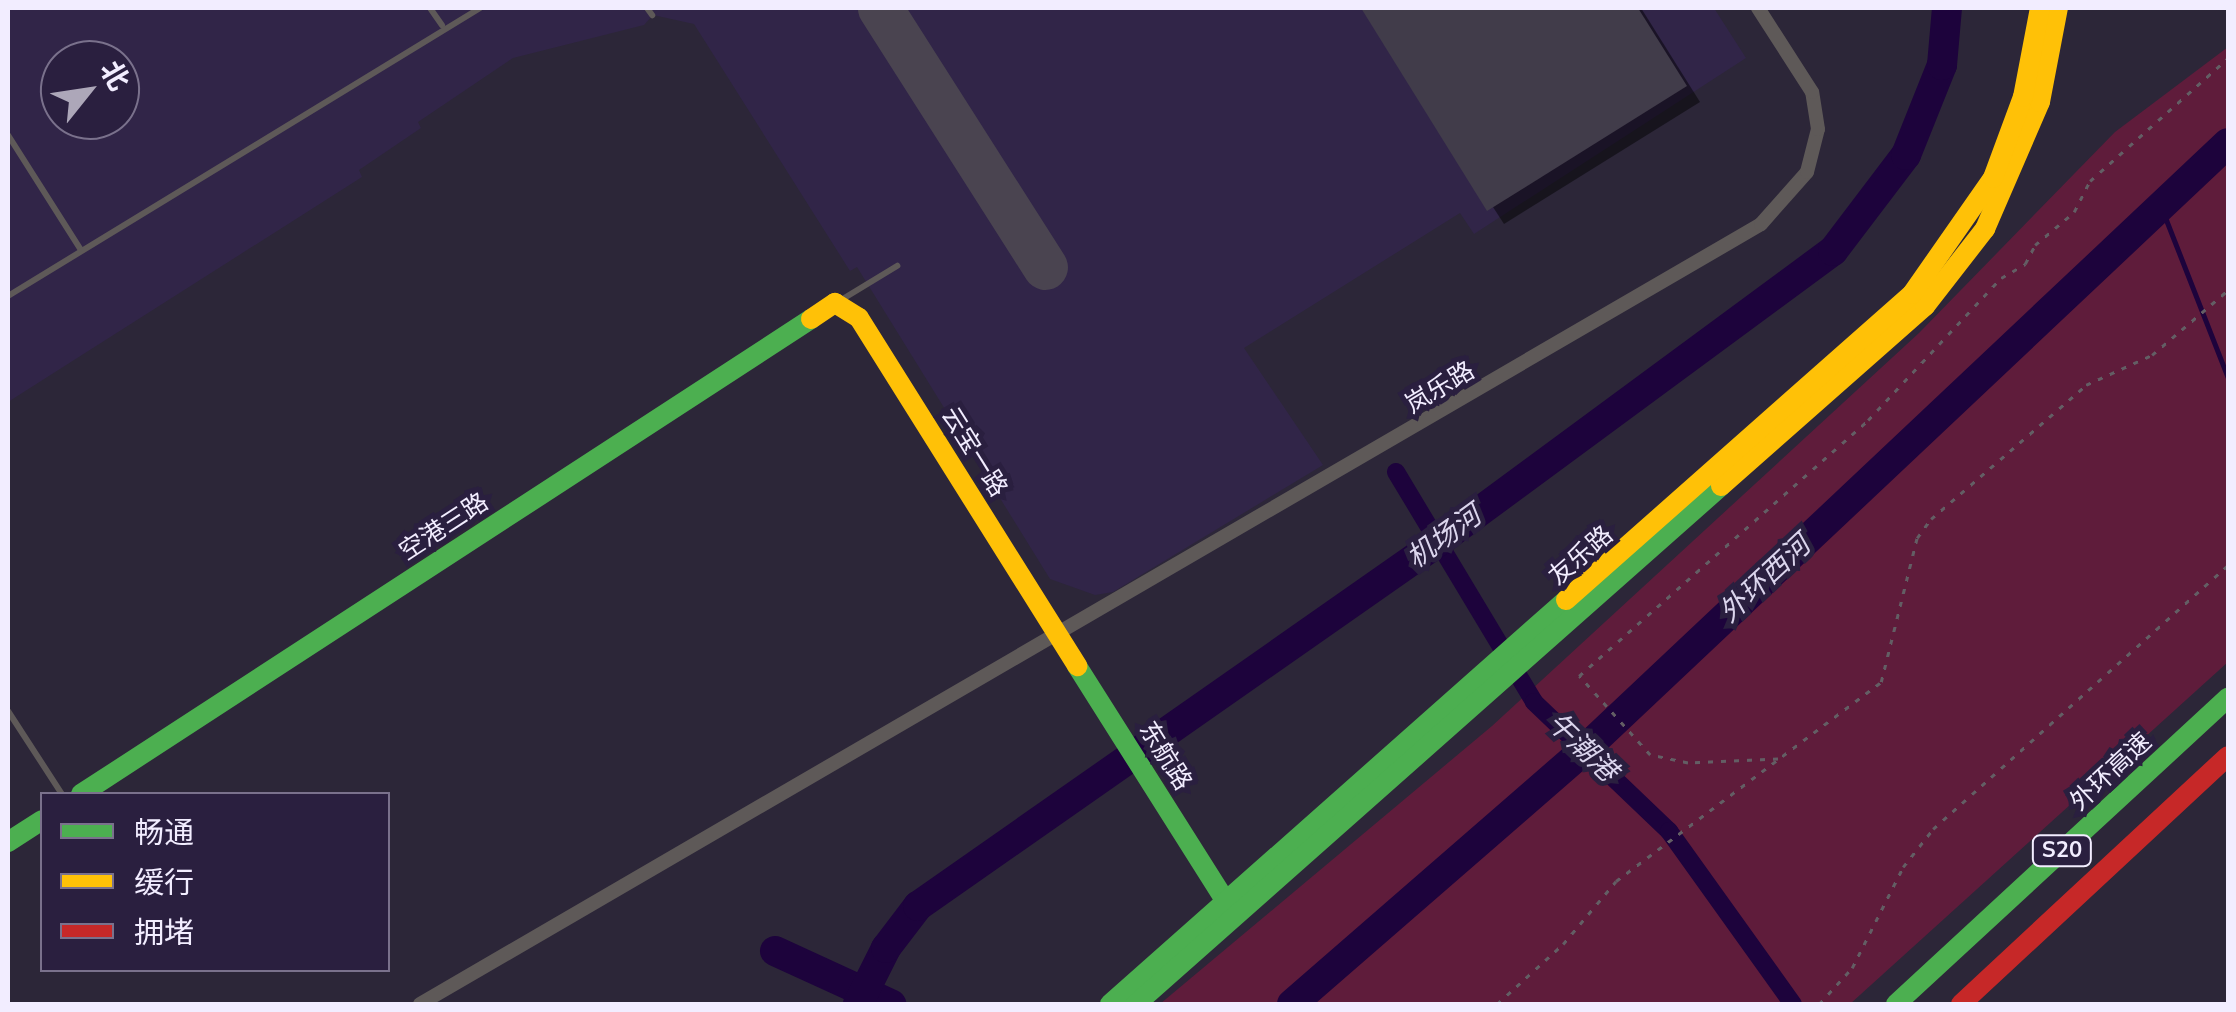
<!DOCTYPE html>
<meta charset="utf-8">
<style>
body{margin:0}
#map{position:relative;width:2236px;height:1012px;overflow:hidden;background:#2c2638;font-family:"Nunito Sans","Noto Sans SC",sans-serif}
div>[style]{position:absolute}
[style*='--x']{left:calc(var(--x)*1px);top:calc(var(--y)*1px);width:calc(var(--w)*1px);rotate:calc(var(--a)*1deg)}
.built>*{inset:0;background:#312548}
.green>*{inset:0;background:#5f1c3b}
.shadow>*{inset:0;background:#0007}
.stream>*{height:5px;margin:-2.5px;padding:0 2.5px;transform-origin:2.5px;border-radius:2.5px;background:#1d033c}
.canal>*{height:18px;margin:-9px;padding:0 9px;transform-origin:9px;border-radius:9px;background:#1d033c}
.river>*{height:30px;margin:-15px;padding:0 15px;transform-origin:15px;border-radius:15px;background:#1d033c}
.taxiway>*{height:45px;margin:-22.5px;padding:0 22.5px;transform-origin:22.5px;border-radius:22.5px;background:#4a4450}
.building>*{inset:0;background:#413c4a}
.path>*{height:2.5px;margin-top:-1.25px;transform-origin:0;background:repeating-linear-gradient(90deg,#635e64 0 5px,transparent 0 13px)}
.lane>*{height:6px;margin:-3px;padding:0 3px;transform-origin:3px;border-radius:3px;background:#5e5958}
.street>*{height:14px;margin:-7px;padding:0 7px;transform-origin:7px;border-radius:7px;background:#5e5958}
.fast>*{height:20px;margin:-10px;padding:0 10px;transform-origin:10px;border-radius:10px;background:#4caf50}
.slow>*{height:20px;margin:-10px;padding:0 10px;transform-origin:10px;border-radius:10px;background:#ffc107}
.jam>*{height:20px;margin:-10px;padding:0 10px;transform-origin:10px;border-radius:10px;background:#c62828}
span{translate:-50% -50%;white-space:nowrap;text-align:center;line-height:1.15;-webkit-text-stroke:10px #2a1f3f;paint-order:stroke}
.shield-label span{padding:2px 8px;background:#2a1f3f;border:2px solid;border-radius:8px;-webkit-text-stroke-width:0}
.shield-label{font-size:22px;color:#f2edff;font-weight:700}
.street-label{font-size:25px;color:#f2edff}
.water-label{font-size:28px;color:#dbd5ed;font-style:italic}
.frame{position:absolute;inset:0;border:10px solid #f2edff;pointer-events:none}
.legend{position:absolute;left:40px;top:792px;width:350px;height:180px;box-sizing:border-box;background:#2a1f3f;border:2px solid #7a718c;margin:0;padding:12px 18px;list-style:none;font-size:30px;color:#f2edff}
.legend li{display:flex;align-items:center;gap:20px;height:50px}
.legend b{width:50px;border:2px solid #7a718c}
.north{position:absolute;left:40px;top:40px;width:100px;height:100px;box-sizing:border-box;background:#2a1f3f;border:2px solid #7a718c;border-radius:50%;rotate:60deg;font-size:28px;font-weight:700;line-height:40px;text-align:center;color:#f2edff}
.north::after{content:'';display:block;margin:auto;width:35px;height:45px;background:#ada7b9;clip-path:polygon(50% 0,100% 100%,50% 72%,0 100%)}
</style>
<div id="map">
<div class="built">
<div style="clip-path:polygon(evenodd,8px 8px,1714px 8px,1746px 58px,1474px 234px,1460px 213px,1244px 348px,1323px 465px,1113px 592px,1095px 595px,1050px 579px,857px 267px,850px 271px,694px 24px,653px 15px,644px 25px,513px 58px,418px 122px,421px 128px,359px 170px,362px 177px,8px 402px,8px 8px,60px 60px,120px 60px,120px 120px,60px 120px,60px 60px)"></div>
</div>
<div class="green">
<div style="clip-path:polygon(2228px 47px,2228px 662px,1850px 1004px,1160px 1004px,1492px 726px,1919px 333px,2115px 132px)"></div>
</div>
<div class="shadow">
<div style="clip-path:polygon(1364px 8px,1641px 8px,1700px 102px,1504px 224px)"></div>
</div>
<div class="stream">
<div style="--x:2161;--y:207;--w:184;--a:68.6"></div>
</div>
<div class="canal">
<div style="--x:1396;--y:472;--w:268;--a:59"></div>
<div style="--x:1534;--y:702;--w:187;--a:43.7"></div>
<div style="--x:1669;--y:831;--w:213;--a:54.4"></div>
</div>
<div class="river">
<div style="--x:775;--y:951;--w:128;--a:24.6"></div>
<div style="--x:858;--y:1004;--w:63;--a:-63.4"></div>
<div style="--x:886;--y:948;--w:53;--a:-52.7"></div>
<div style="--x:918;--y:906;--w:635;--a:-34.99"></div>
<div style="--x:1438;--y:542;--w:491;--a:-36.4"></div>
<div style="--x:1833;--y:251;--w:121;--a:-52.8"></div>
<div style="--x:1906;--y:155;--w:97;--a:-68.2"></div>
<div style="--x:1942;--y:65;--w:57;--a:-85"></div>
<div style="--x:1292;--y:1004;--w:386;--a:-41"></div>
<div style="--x:1583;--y:751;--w:886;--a:-43.31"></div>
</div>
<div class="taxiway">
<div style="--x:880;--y:8;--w:307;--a:57.5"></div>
</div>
<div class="building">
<div style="clip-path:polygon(1361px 8px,1638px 8px,1687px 86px,1487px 211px)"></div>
</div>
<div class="path">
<div style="--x:1778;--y:759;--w:90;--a:177.5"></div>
<div style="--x:1688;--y:763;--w:39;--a:-168"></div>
<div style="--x:1650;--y:755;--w:106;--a:-131.9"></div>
<div style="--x:1579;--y:676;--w:386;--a:-41.5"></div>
<div style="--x:1868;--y:420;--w:195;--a:-46.9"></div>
<div style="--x:2001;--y:278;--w:28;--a:-30"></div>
<div style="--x:2025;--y:264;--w:21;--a:-62"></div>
<div style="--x:2035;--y:245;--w:51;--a:-40.2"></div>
<div style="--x:2074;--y:212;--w:35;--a:-63"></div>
<div style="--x:2090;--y:181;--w:185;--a:-41.7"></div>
<div style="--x:1497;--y:1004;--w:89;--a:-42.3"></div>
<div style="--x:1563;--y:944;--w:82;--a:-49.9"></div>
<div style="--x:1616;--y:881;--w:331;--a:-36.9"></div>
<div style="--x:1881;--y:682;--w:148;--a:-76"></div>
<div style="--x:1917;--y:538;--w:24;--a:-54"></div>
<div style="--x:1931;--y:519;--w:205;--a:-40.8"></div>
<div style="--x:2086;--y:385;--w:72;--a:-24.4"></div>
<div style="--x:2152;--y:355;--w:100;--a:-40.5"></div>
<div style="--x:1819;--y:1004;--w:49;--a:-47.5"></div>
<div style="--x:1852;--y:968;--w:113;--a:-63.2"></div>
<div style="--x:1903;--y:867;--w:48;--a:-51.7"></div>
<div style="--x:1933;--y:829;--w:396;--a:-41.8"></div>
</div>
<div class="lane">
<div style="--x:430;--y:8;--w:21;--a:55"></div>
<div style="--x:647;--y:8;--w:9;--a:54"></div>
<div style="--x:8;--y:135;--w:136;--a:57.6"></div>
<div style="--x:8;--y:296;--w:553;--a:-31.39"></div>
<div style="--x:841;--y:300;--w:66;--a:-31.3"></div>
<div style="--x:8;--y:711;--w:99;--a:57"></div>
</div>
<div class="street">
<div style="--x:420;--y:1004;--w:1551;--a:-30.18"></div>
<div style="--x:1761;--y:224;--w:69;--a:-48.5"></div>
<div style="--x:1807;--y:172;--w:44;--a:-75.7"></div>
<div style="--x:1818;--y:129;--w:37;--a:-99"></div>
<div style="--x:1812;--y:92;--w:100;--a:-122.7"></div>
</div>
<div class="fast">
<div style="--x:1077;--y:666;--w:279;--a:57.7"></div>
<div style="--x:81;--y:794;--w:871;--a:-33.05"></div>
<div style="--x:8;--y:842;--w:40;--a:-32.9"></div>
<div style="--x:1110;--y:1004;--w:609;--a:-41.54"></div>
<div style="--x:1136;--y:1004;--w:781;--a:-41.52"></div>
<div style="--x:1896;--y:1004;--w:452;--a:-42.7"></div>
</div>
<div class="slow">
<div style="--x:811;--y:319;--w:29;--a:-34"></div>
<div style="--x:835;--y:303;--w:28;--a:32"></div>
<div style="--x:859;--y:318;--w:411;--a:57.9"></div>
<div style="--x:1721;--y:486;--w:272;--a:-41.4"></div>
<div style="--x:1925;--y:306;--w:98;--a:-52.1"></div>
<div style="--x:1985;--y:229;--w:138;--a:-66.6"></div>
<div style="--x:2040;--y:102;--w:96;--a:-79.2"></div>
<div style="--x:1566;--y:600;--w:462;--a:-41.5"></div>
<div style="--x:1912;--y:294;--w:141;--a:-55.1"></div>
<div style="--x:1993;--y:178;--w:86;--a:-69.7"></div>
<div style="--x:2023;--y:97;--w:91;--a:-79.2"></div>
</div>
<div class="jam">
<div style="--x:1961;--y:1004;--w:364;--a:-42.9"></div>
</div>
<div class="shield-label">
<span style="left:2062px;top:851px">S20</span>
</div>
<div class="street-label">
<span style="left:1440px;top:388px;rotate:-31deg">岚乐路</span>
<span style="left:974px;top:452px;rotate:58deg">云宝一路</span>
<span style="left:444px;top:527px;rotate:-33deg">空港三路</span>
<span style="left:1581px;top:556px;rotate:-41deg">友乐路</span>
<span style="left:1165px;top:756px;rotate:58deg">东航路</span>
<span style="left:2111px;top:772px;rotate:-43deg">外环高速</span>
</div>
<div class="water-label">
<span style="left:1444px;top:537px;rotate:-36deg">机场河</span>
<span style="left:1765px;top:579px;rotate:-43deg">外环西河</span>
<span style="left:1582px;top:747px;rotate:44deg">午潮港</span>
</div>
<div class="frame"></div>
<ul class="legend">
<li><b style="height:12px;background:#4caf50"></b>畅通</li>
<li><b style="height:12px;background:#ffc107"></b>缓行</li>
<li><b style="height:12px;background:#c62828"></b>拥堵</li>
</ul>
<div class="north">北</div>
</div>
